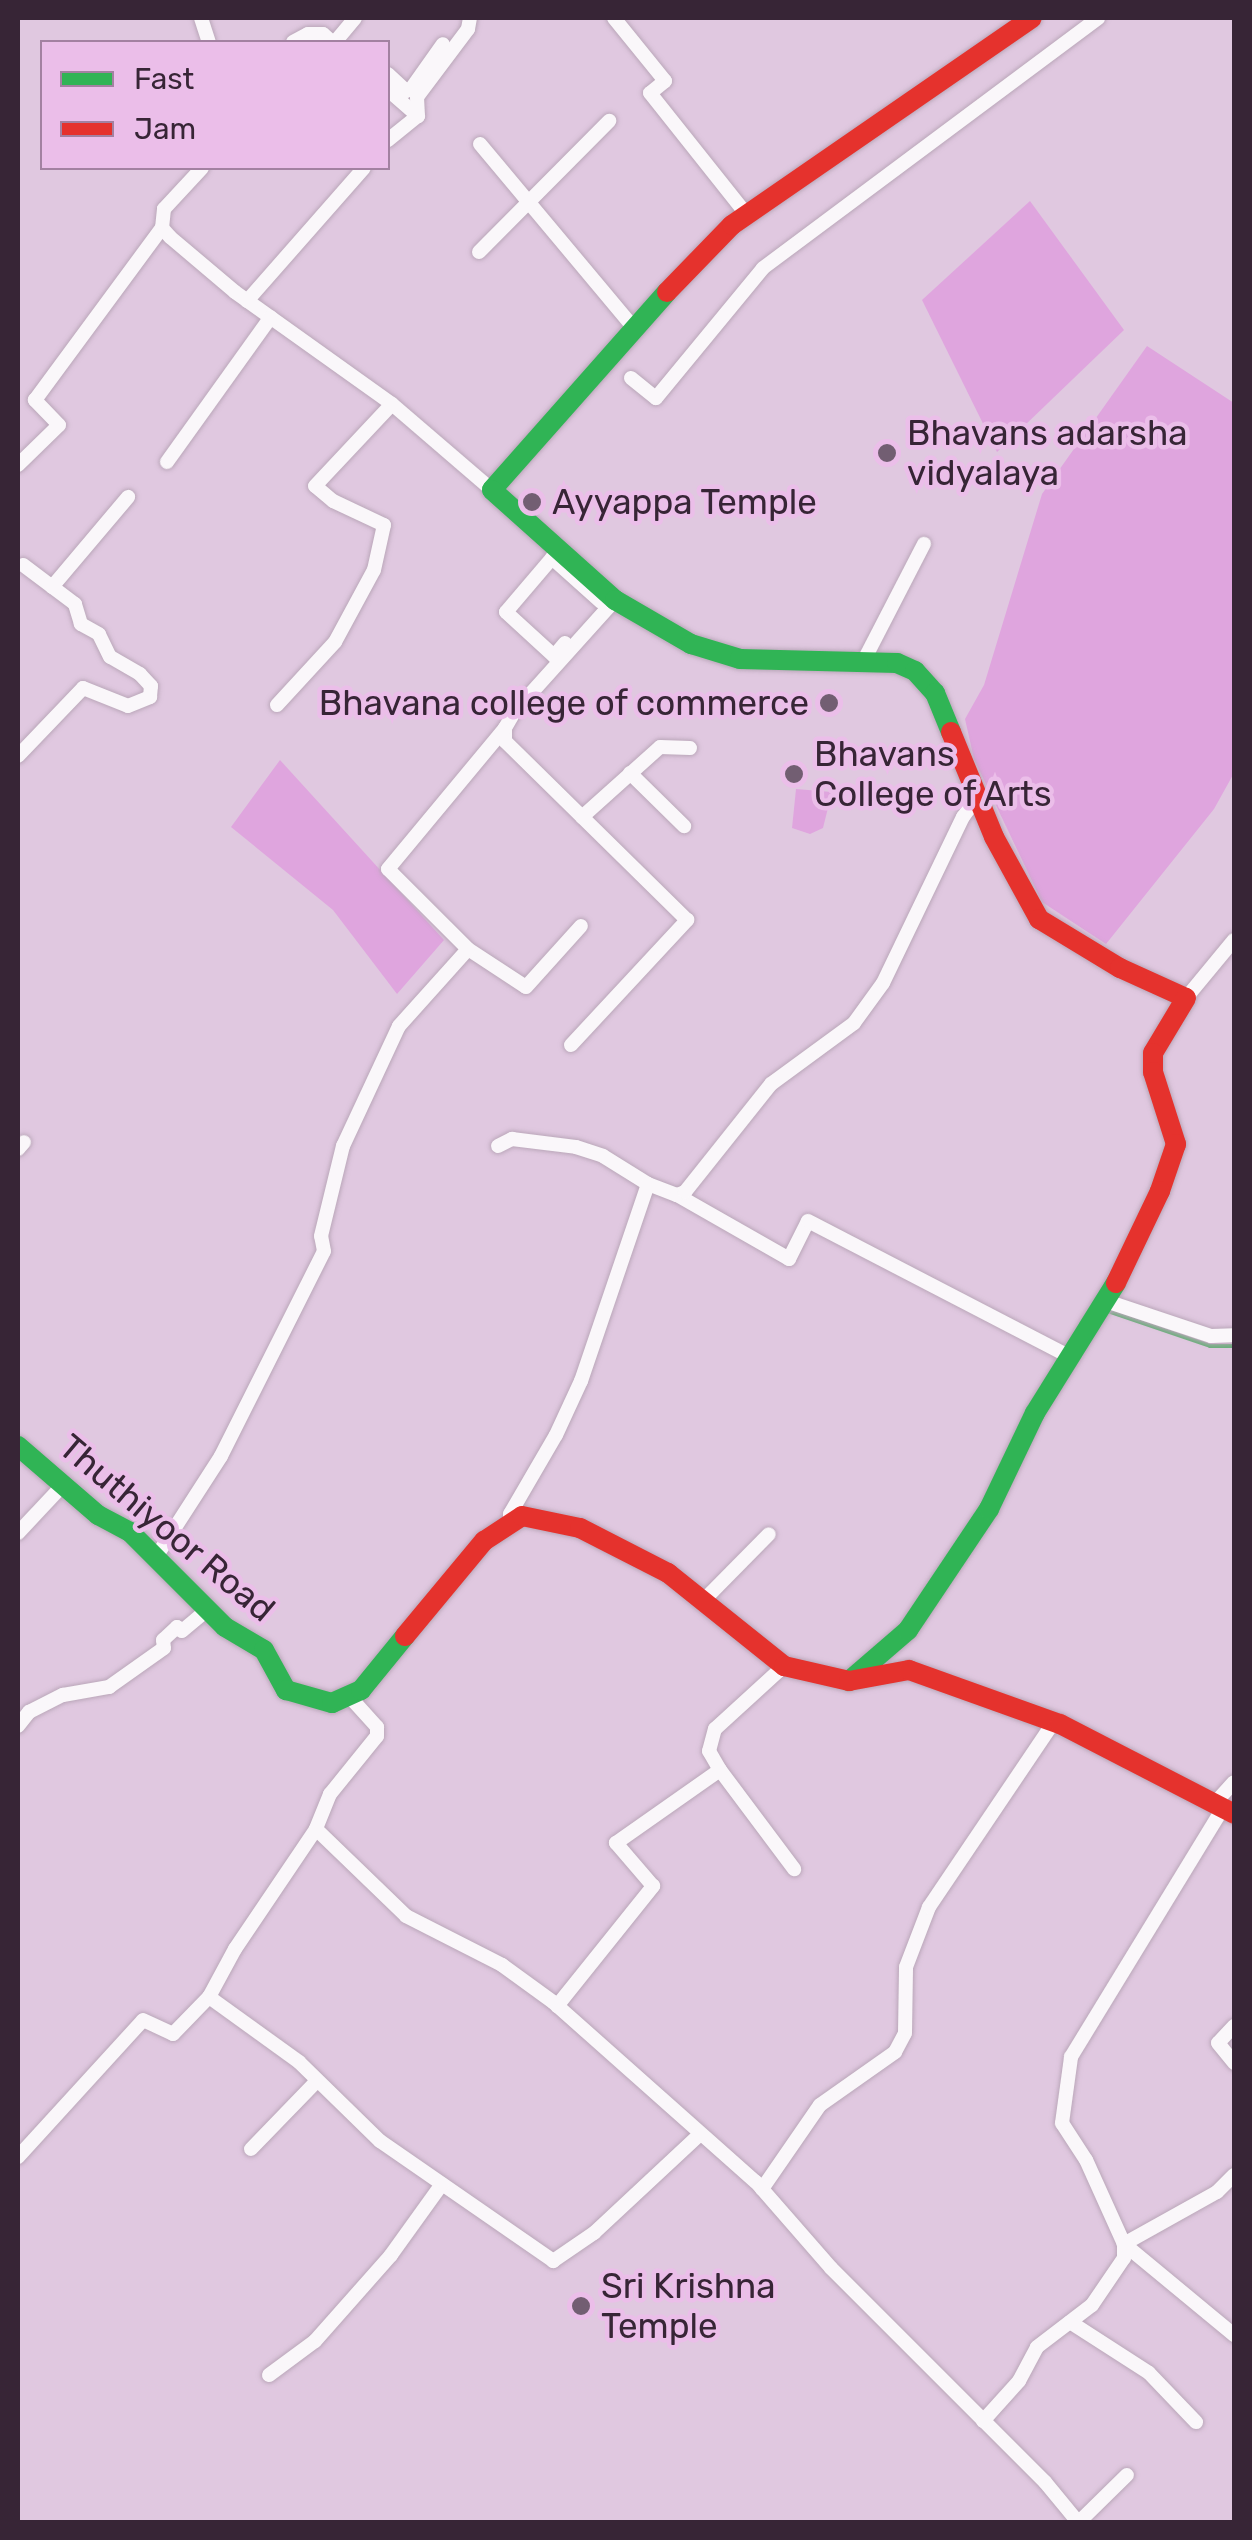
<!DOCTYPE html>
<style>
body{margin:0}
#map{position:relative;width:1252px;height:2540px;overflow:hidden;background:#e0c8e0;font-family:Rubik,sans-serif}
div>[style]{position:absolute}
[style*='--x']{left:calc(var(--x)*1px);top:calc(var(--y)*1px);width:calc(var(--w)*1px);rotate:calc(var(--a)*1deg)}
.green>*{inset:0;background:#dfa5de}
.stream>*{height:4px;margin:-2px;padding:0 2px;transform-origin:2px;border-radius:2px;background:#6aaf7b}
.roads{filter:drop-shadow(0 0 2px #baa7b9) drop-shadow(0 0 2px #baa7b9)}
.street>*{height:14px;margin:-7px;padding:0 7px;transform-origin:7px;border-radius:7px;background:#faf7fa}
.fast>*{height:20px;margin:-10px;padding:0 10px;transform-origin:10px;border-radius:10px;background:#30b455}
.jam>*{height:20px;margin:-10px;padding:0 10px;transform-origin:10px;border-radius:10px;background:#e5322d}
.dots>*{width:28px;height:28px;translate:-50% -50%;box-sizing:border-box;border:5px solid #ebbee9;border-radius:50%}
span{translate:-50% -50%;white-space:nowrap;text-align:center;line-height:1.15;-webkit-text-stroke:9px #ebbee9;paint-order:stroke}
.poi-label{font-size:35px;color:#372536}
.left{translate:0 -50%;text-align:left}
.right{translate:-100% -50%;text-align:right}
.street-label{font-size:35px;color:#372536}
.frame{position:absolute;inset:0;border:20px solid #372536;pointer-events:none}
.legend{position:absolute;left:40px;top:40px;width:350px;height:130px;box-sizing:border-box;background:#ebbee9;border:2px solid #a381a1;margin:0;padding:12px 18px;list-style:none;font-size:30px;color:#372536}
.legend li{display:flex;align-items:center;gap:20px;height:50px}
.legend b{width:50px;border:2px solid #a381a1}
</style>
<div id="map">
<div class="green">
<div style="clip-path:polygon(1030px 201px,1124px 330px,997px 452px,922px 300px)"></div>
<div style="clip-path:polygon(1147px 346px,1234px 403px,1234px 773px,1214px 809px,1106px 944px,1042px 902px,974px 759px,965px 719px,984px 685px,1042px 494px)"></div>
<div style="clip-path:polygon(280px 760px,444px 940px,397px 994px,333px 910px,231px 827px)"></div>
<div style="clip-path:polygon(796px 789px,832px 792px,823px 828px,810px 834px,792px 828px)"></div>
</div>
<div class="stream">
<div style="--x:1105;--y:1310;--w:111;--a:18.9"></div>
<div style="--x:1210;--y:1346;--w:24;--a:0"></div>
</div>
<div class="roads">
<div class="street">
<div style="--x:201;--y:18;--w:25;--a:72"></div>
<div style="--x:614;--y:18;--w:81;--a:51"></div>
<div style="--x:665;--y:81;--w:19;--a:141"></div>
<div style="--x:650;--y:93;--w:156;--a:51.5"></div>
<div style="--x:293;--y:42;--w:17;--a:-28"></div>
<div style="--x:308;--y:34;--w:15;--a:0"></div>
<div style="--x:323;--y:34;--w:12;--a:42"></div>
<div style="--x:335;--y:42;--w:31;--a:-50"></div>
<div style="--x:388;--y:74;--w:25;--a:43"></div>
<div style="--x:406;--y:91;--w:5;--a:-22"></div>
<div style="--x:411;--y:89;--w:55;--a:-54.6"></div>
<div style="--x:388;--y:90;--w:40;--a:41"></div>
<div style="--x:388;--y:140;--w:38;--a:-39"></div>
<div style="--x:418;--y:116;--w:19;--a:-93"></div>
<div style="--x:417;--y:97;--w:85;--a:-53.1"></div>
<div style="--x:468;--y:29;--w:11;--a:-80"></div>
<div style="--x:480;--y:144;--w:239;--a:50.1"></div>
<div style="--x:202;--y:168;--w:56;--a:132.8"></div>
<div style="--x:164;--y:209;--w:19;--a:96"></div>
<div style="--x:162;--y:228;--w:12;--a:48"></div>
<div style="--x:170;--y:237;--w:85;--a:40.2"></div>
<div style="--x:235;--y:292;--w:193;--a:35.5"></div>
<div style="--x:392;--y:404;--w:132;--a:40.7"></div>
<div style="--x:479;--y:252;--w:185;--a:-45.2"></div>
<div style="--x:247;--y:301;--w:177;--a:-48.7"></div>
<div style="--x:631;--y:378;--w:32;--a:39"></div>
<div style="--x:656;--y:398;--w:168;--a:-50.5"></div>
<div style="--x:763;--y:268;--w:418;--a:-36.7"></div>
<div style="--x:167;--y:462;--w:178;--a:-54.4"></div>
<div style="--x:18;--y:465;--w:57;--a:-44.3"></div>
<div style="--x:59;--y:425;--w:35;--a:-134"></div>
<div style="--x:35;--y:400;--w:214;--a:-53.6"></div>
<div style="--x:52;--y:587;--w:118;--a:-49.8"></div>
<div style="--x:565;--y:643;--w:17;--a:130"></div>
<div style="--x:554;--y:656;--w:65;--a:-137.5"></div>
<div style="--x:506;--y:612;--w:71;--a:-49.6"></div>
<div style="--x:552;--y:558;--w:66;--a:41.9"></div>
<div style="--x:863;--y:662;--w:133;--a:-62.7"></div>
<div style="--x:277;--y:705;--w:86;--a:-47.4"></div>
<div style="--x:335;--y:642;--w:82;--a:-61.6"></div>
<div style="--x:374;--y:570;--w:46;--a:-77.5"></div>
<div style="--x:384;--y:525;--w:56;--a:-154.8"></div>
<div style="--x:333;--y:501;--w:23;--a:-140"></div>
<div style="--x:315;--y:486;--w:112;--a:-46.8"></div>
<div style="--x:18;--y:756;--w:94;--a:-46.3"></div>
<div style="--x:83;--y:688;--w:48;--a:21.8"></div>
<div style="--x:128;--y:706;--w:24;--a:-22"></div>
<div style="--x:150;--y:697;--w:11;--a:-85"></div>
<div style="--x:151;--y:686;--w:16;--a:-133"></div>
<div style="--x:140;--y:674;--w:34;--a:-150"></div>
<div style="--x:110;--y:657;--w:25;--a:-116"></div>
<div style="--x:99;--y:634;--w:21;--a:-151"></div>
<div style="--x:81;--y:624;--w:21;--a:-107"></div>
<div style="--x:75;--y:604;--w:65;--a:-143.1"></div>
<div style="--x:630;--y:773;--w:76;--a:44.5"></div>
<div style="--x:582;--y:817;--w:105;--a:-41.9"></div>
<div style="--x:660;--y:747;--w:30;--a:2"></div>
<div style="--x:468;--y:949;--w:69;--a:33.2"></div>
<div style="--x:526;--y:987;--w:82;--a:-48"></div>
<div style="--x:1186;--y:998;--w:75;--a:-50.4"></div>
<div style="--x:571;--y:1045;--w:171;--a:-47.1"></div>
<div style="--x:687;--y:920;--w:255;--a:-135.5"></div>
<div style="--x:505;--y:741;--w:13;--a:-90"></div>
<div style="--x:505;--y:728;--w:20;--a:-60"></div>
<div style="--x:515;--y:711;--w:149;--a:-48"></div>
<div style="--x:498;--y:1146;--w:16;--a:-27"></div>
<div style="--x:512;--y:1139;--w:64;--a:7.1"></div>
<div style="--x:576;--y:1147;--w:28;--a:18"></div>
<div style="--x:603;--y:1156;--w:53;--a:31.9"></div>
<div style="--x:18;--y:1149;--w:9;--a:-49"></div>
<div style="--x:677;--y:1195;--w:129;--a:29.7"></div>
<div style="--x:789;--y:1259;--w:42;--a:-63.4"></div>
<div style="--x:808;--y:1221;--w:295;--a:27.4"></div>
<div style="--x:1106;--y:1301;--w:111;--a:18.4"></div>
<div style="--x:1211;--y:1336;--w:23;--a:-2"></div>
<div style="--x:510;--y:1524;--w:10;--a:-90"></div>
<div style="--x:510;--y:1514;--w:91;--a:-59.8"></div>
<div style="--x:556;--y:1435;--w:60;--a:-65.2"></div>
<div style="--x:581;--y:1381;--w:208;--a:-71.2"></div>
<div style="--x:648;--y:1184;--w:31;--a:21"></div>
<div style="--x:677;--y:1195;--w:9;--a:-21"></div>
<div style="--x:685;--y:1192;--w:138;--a:-51.5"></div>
<div style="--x:771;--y:1084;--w:103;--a:-36.3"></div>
<div style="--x:854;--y:1023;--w:49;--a:-54.1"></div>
<div style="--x:883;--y:983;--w:184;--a:-64.3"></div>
<div style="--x:963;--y:817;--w:24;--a:-54"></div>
<div style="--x:18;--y:1533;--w:66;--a:-46.8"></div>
<div style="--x:156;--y:1557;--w:120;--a:-57.2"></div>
<div style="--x:221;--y:1456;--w:229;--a:-63.3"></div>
<div style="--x:324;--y:1251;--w:15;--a:-101"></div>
<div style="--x:321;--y:1236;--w:93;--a:-76.3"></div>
<div style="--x:343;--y:1146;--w:132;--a:-65"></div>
<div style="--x:399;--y:1026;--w:103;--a:-48.1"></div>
<div style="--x:468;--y:949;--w:113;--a:-135"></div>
<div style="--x:388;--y:869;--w:183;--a:-50.3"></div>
<div style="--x:702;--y:1602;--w:95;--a:-45.4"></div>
<div style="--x:349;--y:1696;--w:42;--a:47.9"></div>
<div style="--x:377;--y:1727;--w:9;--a:90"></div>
<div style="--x:377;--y:1736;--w:75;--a:129"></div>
<div style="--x:330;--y:1794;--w:38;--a:112"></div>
<div style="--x:316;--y:1829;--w:125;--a:44"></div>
<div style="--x:406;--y:1916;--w:108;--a:27"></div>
<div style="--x:502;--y:1965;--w:63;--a:36"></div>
<div style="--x:553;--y:2002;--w:271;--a:41.6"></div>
<div style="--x:756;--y:2182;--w:114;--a:48.9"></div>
<div style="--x:831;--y:2268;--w:303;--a:45"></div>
<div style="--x:1045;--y:2482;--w:52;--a:50.5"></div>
<div style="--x:18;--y:1726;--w:18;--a:-52"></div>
<div style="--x:29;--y:1712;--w:38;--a:-27"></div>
<div style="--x:63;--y:1695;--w:47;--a:-9.9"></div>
<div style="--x:109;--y:1687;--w:67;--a:-35.3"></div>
<div style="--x:164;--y:1648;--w:8;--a:-97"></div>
<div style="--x:163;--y:1640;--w:19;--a:-43"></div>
<div style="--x:177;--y:1627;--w:6;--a:39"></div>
<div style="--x:182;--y:1631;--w:34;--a:-40"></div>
<div style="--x:720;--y:1770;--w:124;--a:53.2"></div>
<div style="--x:1215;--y:1803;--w:28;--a:-48"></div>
<div style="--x:209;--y:1997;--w:111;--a:35.8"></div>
<div style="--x:299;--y:2062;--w:113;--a:44.3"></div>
<div style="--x:380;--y:2141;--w:211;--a:34.7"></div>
<div style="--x:553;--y:2261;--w:50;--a:-34.3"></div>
<div style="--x:594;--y:2233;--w:145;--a:-43"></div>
<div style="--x:557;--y:2006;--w:154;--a:-51.3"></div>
<div style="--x:653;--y:1886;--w:57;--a:-130.7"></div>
<div style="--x:616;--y:1843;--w:127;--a:-35.1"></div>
<div style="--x:720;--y:1770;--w:22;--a:-120"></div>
<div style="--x:709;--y:1751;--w:23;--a:-75"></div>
<div style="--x:715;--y:1729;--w:93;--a:-42.4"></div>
<div style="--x:1234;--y:2026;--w:23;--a:133"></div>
<div style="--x:1218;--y:2043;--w:26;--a:51"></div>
<div style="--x:251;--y:2149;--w:93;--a:-45.9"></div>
<div style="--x:18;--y:2157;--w:185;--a:-47.6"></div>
<div style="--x:143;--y:2020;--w:33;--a:25"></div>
<div style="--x:173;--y:2034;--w:52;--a:-45.8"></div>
<div style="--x:209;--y:1997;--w:55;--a:-61.6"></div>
<div style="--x:235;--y:1949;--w:145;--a:-56"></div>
<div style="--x:1234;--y:2175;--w:24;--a:135"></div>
<div style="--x:1217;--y:2192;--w:107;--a:150.8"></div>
<div style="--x:1124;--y:2244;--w:143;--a:39.6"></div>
<div style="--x:762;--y:2189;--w:102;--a:-55.4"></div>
<div style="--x:820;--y:2105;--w:92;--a:-35.2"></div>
<div style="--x:895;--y:2052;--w:21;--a:-62"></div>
<div style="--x:905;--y:2033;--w:66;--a:-89.1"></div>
<div style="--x:906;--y:1967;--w:64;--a:-69"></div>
<div style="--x:929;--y:1907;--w:223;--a:-56"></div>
<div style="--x:1070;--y:2322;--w:94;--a:32.8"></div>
<div style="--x:1149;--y:2373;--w:68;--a:46.2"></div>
<div style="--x:269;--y:2375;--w:57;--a:-36.5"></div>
<div style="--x:315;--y:2341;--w:115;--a:-48.5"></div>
<div style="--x:391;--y:2255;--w:87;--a:-54.3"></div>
<div style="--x:983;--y:2421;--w:54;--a:-48"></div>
<div style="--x:1019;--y:2381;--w:38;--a:-62"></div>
<div style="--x:1037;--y:2347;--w:69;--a:-37.4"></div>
<div style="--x:1092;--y:2305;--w:57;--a:-55.8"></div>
<div style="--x:1124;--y:2258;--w:14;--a:-90"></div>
<div style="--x:1124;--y:2244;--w:92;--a:-114.3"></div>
<div style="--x:1086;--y:2160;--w:44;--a:-123"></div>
<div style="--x:1062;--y:2123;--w:67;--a:-82.2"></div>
<div style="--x:1071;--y:2057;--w:292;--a:-58.6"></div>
<div style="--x:1079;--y:2522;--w:67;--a:-44.4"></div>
</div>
<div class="fast">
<div style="--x:667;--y:292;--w:264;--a:131.5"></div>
<div style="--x:492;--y:490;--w:165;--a:41.8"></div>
<div style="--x:615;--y:600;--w:88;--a:30.1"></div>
<div style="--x:691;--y:644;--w:51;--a:17"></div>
<div style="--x:740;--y:659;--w:157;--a:1.5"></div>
<div style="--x:897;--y:663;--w:20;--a:24"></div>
<div style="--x:915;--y:671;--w:30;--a:48"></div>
<div style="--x:935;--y:693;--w:42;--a:67.7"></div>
<div style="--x:18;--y:1446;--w:106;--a:40.8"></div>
<div style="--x:98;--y:1515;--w:36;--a:28"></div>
<div style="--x:130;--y:1532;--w:134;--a:45"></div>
<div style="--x:225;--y:1627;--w:45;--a:30.5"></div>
<div style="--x:264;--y:1650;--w:46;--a:61.2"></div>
<div style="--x:286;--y:1690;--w:48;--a:15.8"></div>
<div style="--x:332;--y:1703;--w:32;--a:-24"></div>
<div style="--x:361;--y:1690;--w:70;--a:-50.8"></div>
<div style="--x:849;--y:1681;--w:78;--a:-40.8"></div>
<div style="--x:908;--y:1630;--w:146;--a:-56.2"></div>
<div style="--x:989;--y:1509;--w:106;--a:-64.4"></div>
<div style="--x:1035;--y:1413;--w:153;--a:-58.1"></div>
</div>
<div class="jam">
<div style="--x:667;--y:292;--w:93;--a:-45.9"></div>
<div style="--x:732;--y:225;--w:364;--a:-34.6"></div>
<div style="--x:951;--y:732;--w:113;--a:67.7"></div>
<div style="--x:994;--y:837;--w:94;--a:61.2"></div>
<div style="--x:1039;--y:919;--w:95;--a:31.2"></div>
<div style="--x:1120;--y:968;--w:72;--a:24.4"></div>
<div style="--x:1186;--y:998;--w:64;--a:121"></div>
<div style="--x:1153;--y:1053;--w:19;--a:90"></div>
<div style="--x:1153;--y:1072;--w:76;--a:72.3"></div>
<div style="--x:1176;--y:1144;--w:50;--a:108.8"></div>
<div style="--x:1160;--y:1191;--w:102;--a:115.6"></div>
<div style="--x:405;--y:1636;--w:124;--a:-50.3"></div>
<div style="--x:484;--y:1541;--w:45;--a:-33.3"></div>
<div style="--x:522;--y:1516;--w:59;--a:11.7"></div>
<div style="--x:580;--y:1528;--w:99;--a:27.1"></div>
<div style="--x:668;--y:1573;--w:149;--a:38.7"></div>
<div style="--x:784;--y:1666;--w:67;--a:13"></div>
<div style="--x:849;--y:1681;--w:61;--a:-10.4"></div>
<div style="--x:909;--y:1670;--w:160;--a:19.7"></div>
<div style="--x:1060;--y:1724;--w:196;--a:27.3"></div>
</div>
</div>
<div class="dots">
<div style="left:887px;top:453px;background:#725e72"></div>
<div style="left:532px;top:502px;background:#725e72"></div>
<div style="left:829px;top:703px;background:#725e72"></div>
<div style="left:794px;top:774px;background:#725e72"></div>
<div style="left:581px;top:2306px;background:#725e72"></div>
</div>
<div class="poi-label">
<span class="left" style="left:907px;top:453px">Bhavans adarsha<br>vidyalaya</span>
<span class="left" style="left:552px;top:502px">Ayyappa Temple</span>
<span class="right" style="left:809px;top:703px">Bhavana college of commerce</span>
<span class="left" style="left:814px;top:774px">Bhavans<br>College of Arts</span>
<span class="left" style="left:601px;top:2306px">Sri Krishna<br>Temple</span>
</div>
<div class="street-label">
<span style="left:167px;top:1528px;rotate:40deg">Thuthiyoor Road</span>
</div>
<div class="frame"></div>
<ul class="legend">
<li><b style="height:12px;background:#30b455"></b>Fast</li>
<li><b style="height:12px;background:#e5322d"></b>Jam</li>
</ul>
</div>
